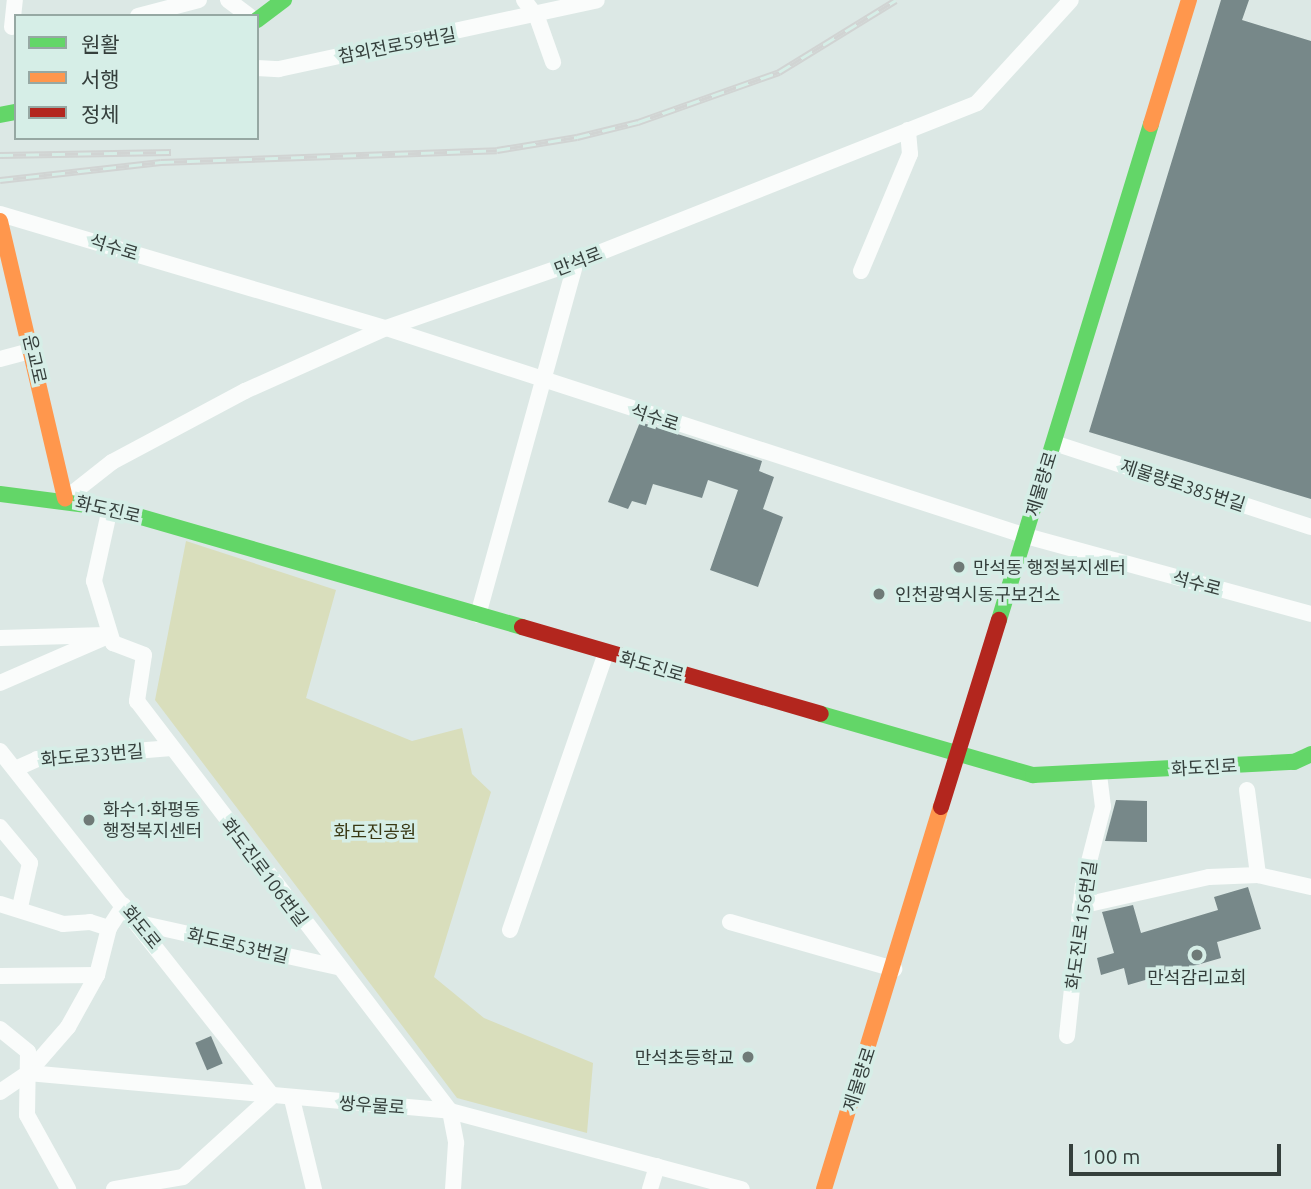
<!DOCTYPE html>
<meta charset="utf-8">
<style>
body{margin:0}
#map{position:relative;width:1311px;height:1189px;overflow:hidden;background:#dce8e5;font-family:Ubuntu,"Noto Sans KR",sans-serif}
div>[style]{position:absolute}
[style*='--x']{left:calc(var(--x)*1px);top:calc(var(--y)*1px);width:calc(var(--w)*1px);rotate:calc(var(--a)*1deg)}
.green>*{inset:0;background:#d9debc}
.building>*{inset:0;background:#778889;transform-origin:0 0}
.street>*{height:16px;margin:-8px;padding:0 8px;transform-origin:8px;border-radius:8px;background:#fafcfb}
.fast>*{height:16px;margin:-8px;padding:0 8px;transform-origin:8px;border-radius:8px;background:#63d668}
.slow>*{height:16px;margin:-8px;padding:0 8px;transform-origin:8px;border-radius:8px;background:#ff974d}
.jam>*{height:16px;margin:-8px;padding:0 8px;transform-origin:8px;border-radius:8px;background:#b3261e}
.rail>*{height:7px;margin-top:-3.5px;transform-origin:0;background:repeating-linear-gradient(90deg,#d6eee7 0 13px,#d1d4d3 0 26px);box-sizing:border-box;border-block:2px solid #d1d4d3}
.dots>*{width:19px;height:19px;translate:-50% -50%;box-sizing:border-box;border:4px solid #d6eee7;border-radius:50%}
span{translate:-50% -50%;white-space:nowrap;text-align:center;line-height:1.15;-webkit-text-stroke:7px #d6eee7;paint-order:stroke}
.street-label{font-size:18px;color:#353f3c}
.poi-label{font-size:18px;color:#353f3c}
.left{translate:0 -50%;text-align:left}
.right{translate:-100% -50%;text-align:right}
.park-label{font-size:18px;color:#383713}
.legend{position:absolute;left:14px;top:14px;width:245px;height:126px;box-sizing:border-box;background:#d6eee7;border:2px solid #96a8a3;margin:0;padding:9px 12px;list-style:none;font-size:21px;color:#353f3c}
.legend li{display:flex;align-items:center;gap:14px;height:35px}
.legend b{width:35px;border:2px solid #96a8a3}
.scale{position:absolute;left:1069px;top:1144px;width:212px;height:32px;box-sizing:border-box;border:4px solid #353f3c;border-top:0;padding-left:9px;font-size:21px;line-height:24px;white-space:nowrap;color:#353f3c;-webkit-text-stroke:5px #d6eee7;paint-order:stroke}
</style>
<div id="map">
<div class="green">
<div style="clip-path:polygon(186px 541px,336px 590px,306px 698px,412px 741px,462px 728px,472px 774px,491px 792px,434px 977px,484px 1018px,593px 1063px,587px 1133px,457px 1098px,155px 700px)"></div>
</div>
<div class="building">
<div style="clip-path:polygon(1221px 0,1249px 0,1242px 20px,1311px 41px,1311px 499px,1089px 432px)"></div>
<div style="clip-path:polygon(640px 422px,762px 461px,759px 471px,774px 477px,763px 509px,783px 517px,758px 587px,710px 570px,738px 490px,708px 480px,702px 498px,653px 484px,646px 505px,632px 501px,628px 509px,608px 502px)"></div>
<div style="clip-path:polygon(1116px 800px,1147px 801px,1147px 842px,1105px 841px)"></div>
<div style="clip-path:polygon(1248px 887px,1261px 929px,1217px 942px,1221px 958px,1128px 985px,1124px 968px,1101px 975px,1097px 958px,1114px 953px,1102px 912px,1133px 905px,1141px 933px,1218px 910px,1214px 897px)"></div>
<div style="left:211px;top:1036px;width:30px;height:17px;rotate:67deg"></div>
</div>
<div class="street">
<div style="--x:228;--y:0;--w:26;--a:37"></div>
<div style="--x:524;--y:0;--w:21;--a:53"></div>
<div style="--x:537;--y:17;--w:48;--a:70.4"></div>
<div style="--x:138;--y:16;--w:63;--a:-14.7"></div>
<div style="--x:12;--y:27;--w:27;--a:-84"></div>
<div style="--x:257;--y:68;--w:22;--a:3"></div>
<div style="--x:279;--y:69;--w:325;--a:-12.2"></div>
<div style="--x:0;--y:214;--w:402;--a:16.5"></div>
<div style="--x:386;--y:328;--w:673;--a:18"></div>
<div style="--x:1026;--y:536;--w:295;--a:15.3"></div>
<div style="--x:861;--y:271;--w:127;--a:-67.3"></div>
<div style="--x:910;--y:154;--w:24;--a:-95"></div>
<div style="--x:0;--y:359;--w:35;--a:-15"></div>
<div style="--x:1054;--y:443;--w:270;--a:18.1"></div>
<div style="--x:65;--y:499;--w:60;--a:-38.2"></div>
<div style="--x:112;--y:462;--w:151;--a:-28.1"></div>
<div style="--x:245;--y:391;--w:154;--a:-24.1"></div>
<div style="--x:386;--y:328;--w:201;--a:-19.2"></div>
<div style="--x:576;--y:262;--w:431;--a:-21.6"></div>
<div style="--x:977;--y:103;--w:139;--a:-47.6"></div>
<div style="--x:110;--y:508;--w:75;--a:102.4"></div>
<div style="--x:94;--y:581;--w:65;--a:73"></div>
<div style="--x:113;--y:643;--w:33;--a:21"></div>
<div style="--x:144;--y:655;--w:47;--a:98.7"></div>
<div style="--x:137;--y:701;--w:516;--a:52.64"></div>
<div style="--x:450;--y:1111;--w:33;--a:79"></div>
<div style="--x:456;--y:1143;--w:46;--a:93.7"></div>
<div style="--x:478;--y:615;--w:366;--a:-74.5"></div>
<div style="--x:0;--y:638;--w:106;--a:-1.6"></div>
<div style="--x:0;--y:683;--w:118;--a:-23.5"></div>
<div style="--x:0;--y:751;--w:439;--a:51.7"></div>
<div style="--x:272;--y:1096;--w:120;--a:137.7"></div>
<div style="--x:183;--y:1177;--w:70;--a:170.1"></div>
<div style="--x:15;--y:769;--w:24;--a:-24"></div>
<div style="--x:37;--y:759;--w:135;--a:-4.7"></div>
<div style="--x:1247;--y:790;--w:86;--a:82.6"></div>
<div style="--x:0;--y:827;--w:47;--a:50.2"></div>
<div style="--x:30;--y:863;--w:45;--a:102.8"></div>
<div style="--x:0;--y:904;--w:66;--a:17.6"></div>
<div style="--x:63;--y:924;--w:27;--a:-4"></div>
<div style="--x:90;--y:922;--w:20;--a:18"></div>
<div style="--x:1080;--y:906;--w:132;--a:-12.7"></div>
<div style="--x:1209;--y:877;--w:49;--a:-2.3"></div>
<div style="--x:1258;--y:875;--w:54;--a:12.8"></div>
<div style="--x:730;--y:922;--w:171;--a:16"></div>
<div style="--x:139;--y:923;--w:203;--a:12.5"></div>
<div style="--x:510;--y:930;--w:294;--a:-70.9"></div>
<div style="--x:0;--y:976;--w:97;--a:-0.6"></div>
<div style="--x:0;--y:1029;--w:36;--a:39"></div>
<div style="--x:28;--y:1052;--w:63;--a:90.9"></div>
<div style="--x:27;--y:1115;--w:85;--a:61"></div>
<div style="--x:1067;--y:1036;--w:152;--a:-84"></div>
<div style="--x:1083;--y:885;--w:81;--a:-75.6"></div>
<div style="--x:1103;--y:807;--w:34;--a:-97"></div>
<div style="--x:28;--y:1073;--w:61;--a:-49"></div>
<div style="--x:68;--y:1027;--w:60;--a:-60.9"></div>
<div style="--x:97;--y:975;--w:49;--a:-75.7"></div>
<div style="--x:109;--y:928;--w:27;--a:-57"></div>
<div style="--x:0;--y:1092;--w:34;--a:-34"></div>
<div style="--x:28;--y:1073;--w:424;--a:5.1"></div>
<div style="--x:450;--y:1111;--w:302;--a:15"></div>
<div style="--x:292;--y:1099;--w:93;--a:76.3"></div>
<div style="--x:650;--y:1189;--w:24;--a:-73"></div>
</div>
<div class="fast">
<div style="--x:257;--y:20;--w:34;--a:-37"></div>
<div style="--x:0;--y:115;--w:16;--a:-11"></div>
<div style="--x:0;--y:494;--w:111;--a:7.3"></div>
<div style="--x:110;--y:508;--w:429;--a:16.1"></div>
<div style="--x:999;--y:620;--w:519;--a:-72.96"></div>
<div style="--x:821;--y:714;--w:221;--a:16.1"></div>
<div style="--x:1033;--y:775;--w:261;--a:-2.9"></div>
<div style="--x:1294;--y:762;--w:19;--a:-25"></div>
</div>
<div class="slow">
<div style="--x:1151;--y:124;--w:130;--a:-73"></div>
<div style="--x:0;--y:221;--w:285;--a:76.8"></div>
<div style="--x:824;--y:1189;--w:400;--a:-73"></div>
</div>
<div class="jam">
<div style="--x:522;--y:627;--w:311;--a:16.2"></div>
<div style="--x:941;--y:807;--w:196;--a:-72.8"></div>
</div>
<div class="rail">
<div style="--x:0;--y:155;--w:171;--a:-1"></div>
<div style="--x:0;--y:180;--w:162;--a:-6.4"></div>
<div style="--x:161;--y:162;--w:336;--a:-2"></div>
<div style="--x:497;--y:150;--w:81;--a:-9.2"></div>
<div style="--x:577;--y:137;--w:63;--a:-13.8"></div>
<div style="--x:638;--y:122;--w:150;--a:-19.5"></div>
<div style="--x:779;--y:72;--w:137;--a:-31.6"></div>
</div>
<div class="dots">
<div style="left:959px;top:567px;background:#6f7a77"></div>
<div style="left:879px;top:594px;background:#6f7a77"></div>
<div style="left:89px;top:820px;background:#6f7a77"></div>
<div style="left:1197px;top:955px;background:#6f7a77"></div>
<div style="left:748px;top:1057px;background:#6f7a77"></div>
</div>
<div class="street-label">
<span style="left:397px;top:45px;rotate:-11deg">참외전로59번길</span>
<span style="left:114px;top:247px;rotate:17deg">석수로</span>
<span style="left:578px;top:261px;rotate:-21deg">만석로</span>
<span style="left:35px;top:359px;rotate:77deg">운교로</span>
<span style="left:655px;top:417px;rotate:18deg">석수로</span>
<span style="left:1041px;top:484px;rotate:-73deg">제물량로</span>
<span style="left:1183px;top:485px;rotate:18deg">제물량로385번길</span>
<span style="left:108px;top:509px;rotate:13deg">화도진로</span>
<span style="left:1197px;top:583px;rotate:15deg">석수로</span>
<span style="left:652px;top:666px;rotate:16deg">화도진로</span>
<span style="left:92px;top:755px;rotate:-5deg">화도로33번길</span>
<span style="left:1204px;top:767px;rotate:-3deg">화도진로</span>
<span style="left:265px;top:872px;rotate:53deg">화도진로106번길</span>
<span style="left:1081px;top:925px;rotate:-82deg">화도진로156번길</span>
<span style="left:142px;top:927px;rotate:51deg">화도로</span>
<span style="left:238px;top:945px;rotate:13deg">화도로53번길</span>
<span style="left:859px;top:1079px;rotate:-72deg">제물량로</span>
<span style="left:372px;top:1105px;rotate:4deg">쌍우물로</span>
</div>
<div class="poi-label">
<span class="left" style="left:973px;top:567px">만석동 행정복지센터</span>
<span class="left" style="left:895px;top:594px">인천광역시동구보건소</span>
<span class="left" style="left:103px;top:820px">화수1·화평동<br>행정복지센터</span>
<span style="left:1197px;top:977px">만석감리교회</span>
<span class="right" style="left:734px;top:1057px">만석초등학교</span>
</div>
<div class="park-label">
<span style="left:375px;top:831px">화도진공원</span>
</div>
<ul class="legend">
<li><b style="height:9px;background:#63d668"></b>원활</li>
<li><b style="height:9px;background:#ff974d"></b>서행</li>
<li><b style="height:9px;background:#b3261e"></b>정체</li>
</ul>
<div class="scale">100 m</div>
</div>
